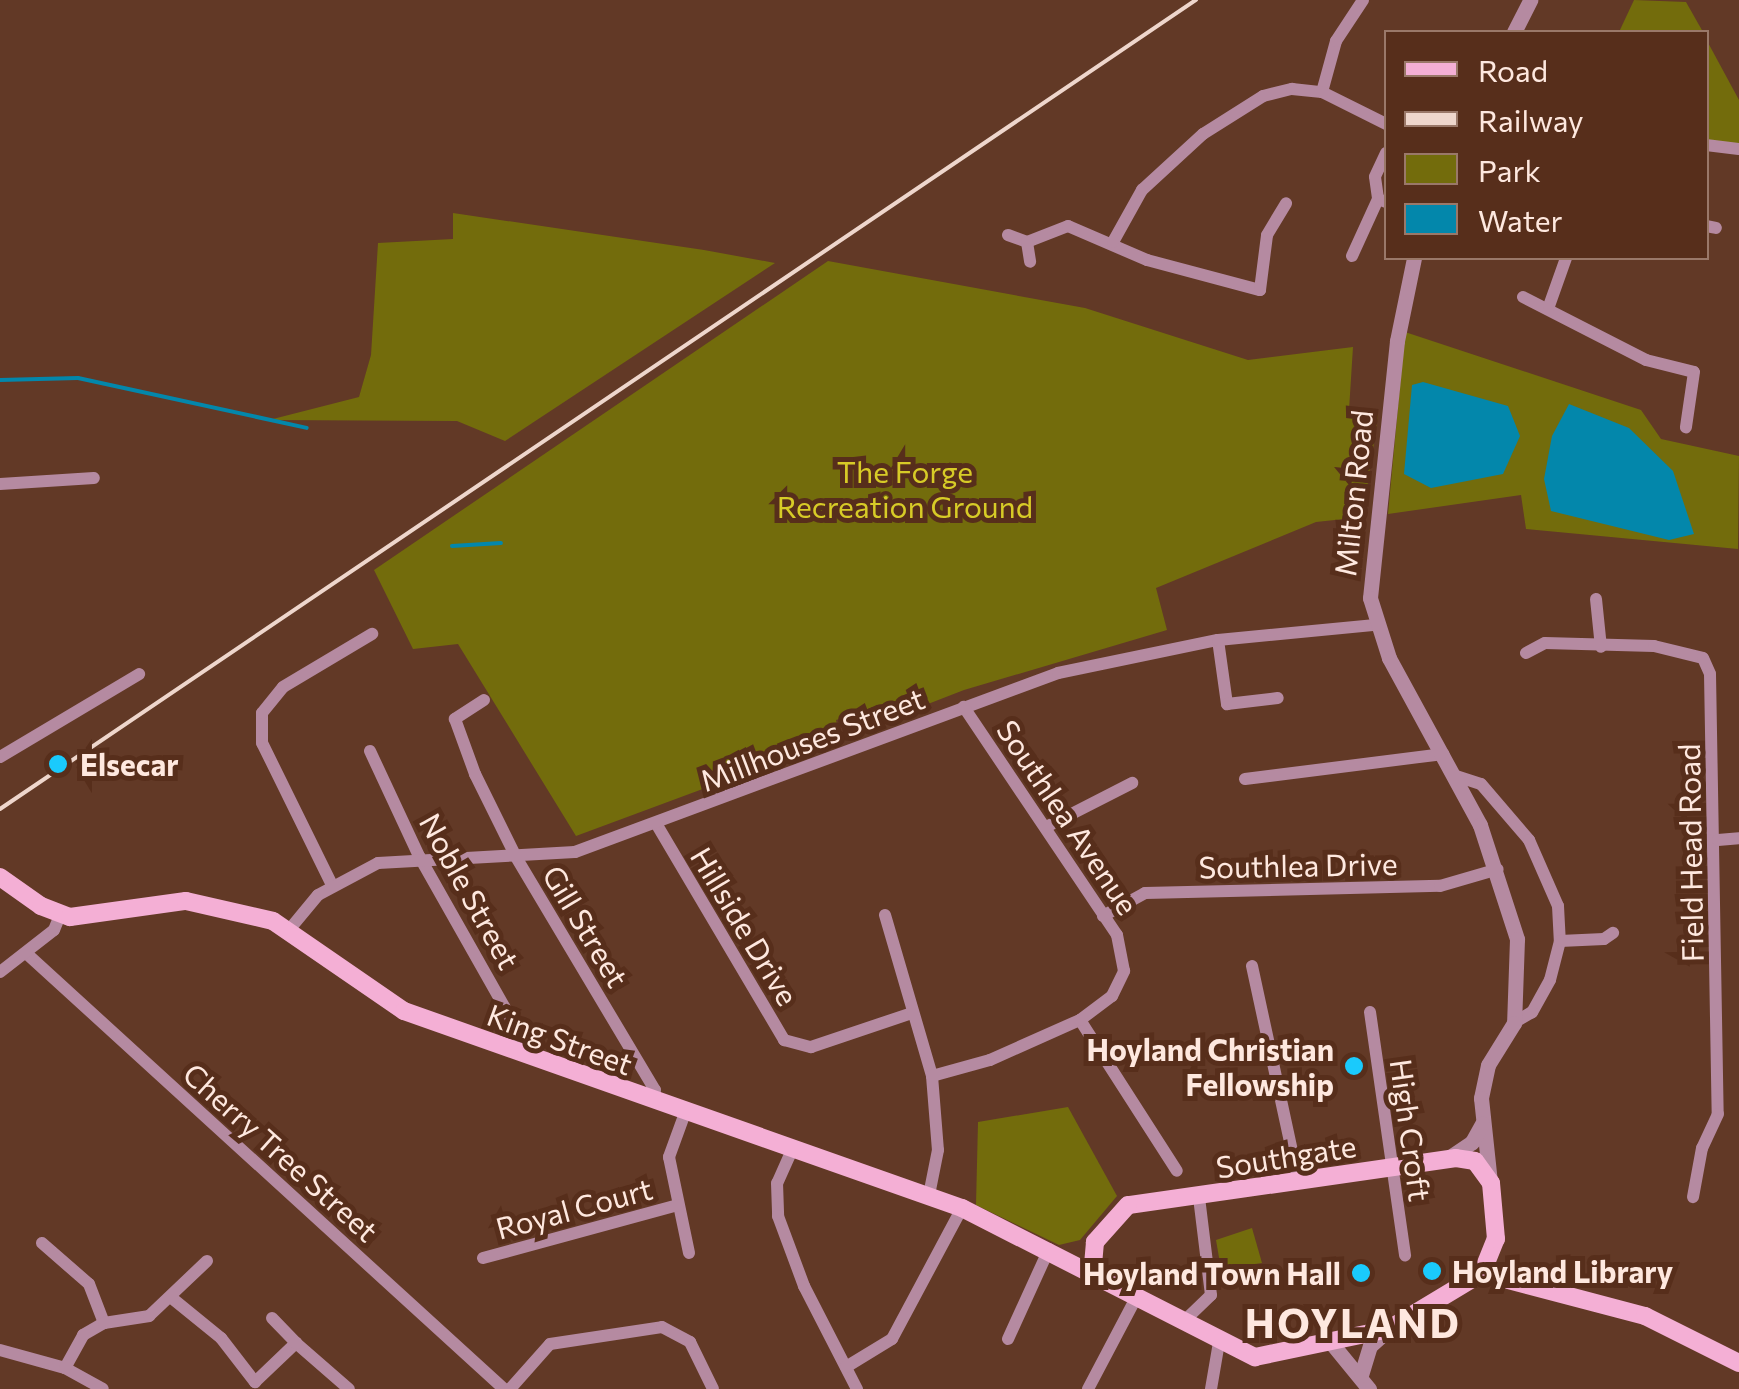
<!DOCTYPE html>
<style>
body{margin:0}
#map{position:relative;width:1739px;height:1389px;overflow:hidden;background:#623926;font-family:Commissioner,sans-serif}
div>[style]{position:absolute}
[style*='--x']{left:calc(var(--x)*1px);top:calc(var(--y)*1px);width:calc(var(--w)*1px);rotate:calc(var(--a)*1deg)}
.green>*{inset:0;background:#736c0c}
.water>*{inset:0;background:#0387ab}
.stream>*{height:4px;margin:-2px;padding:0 2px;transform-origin:2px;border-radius:2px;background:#0387ab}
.minor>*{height:12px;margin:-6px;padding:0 6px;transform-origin:6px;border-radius:6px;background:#b58aa1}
.tertiary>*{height:15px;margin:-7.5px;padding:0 7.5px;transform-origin:7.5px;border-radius:7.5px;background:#b58aa1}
.secondary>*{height:18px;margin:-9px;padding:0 9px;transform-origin:9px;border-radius:9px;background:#f4afd5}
.rail>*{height:4px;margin:-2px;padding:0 2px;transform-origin:2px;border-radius:2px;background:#eed6cc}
.dots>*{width:28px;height:28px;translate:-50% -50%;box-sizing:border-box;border:5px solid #572e1b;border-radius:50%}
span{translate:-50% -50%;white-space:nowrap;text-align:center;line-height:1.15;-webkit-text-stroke:10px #572e1b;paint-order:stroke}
.park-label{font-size:30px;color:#d7cb27}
.street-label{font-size:30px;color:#fee8df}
.poi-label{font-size:30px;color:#fee8df;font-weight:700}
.left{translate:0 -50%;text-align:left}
.right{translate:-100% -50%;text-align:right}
.district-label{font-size:40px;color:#fee8df;font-weight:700;letter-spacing:2.5px}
.legend{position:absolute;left:1384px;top:30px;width:325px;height:230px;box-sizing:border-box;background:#572e1b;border:2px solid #9a7869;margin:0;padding:12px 18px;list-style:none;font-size:30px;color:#fee8df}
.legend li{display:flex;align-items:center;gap:20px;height:50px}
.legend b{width:50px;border:2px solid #9a7869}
</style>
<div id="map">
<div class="green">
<div style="clip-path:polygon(1634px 0,1686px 2px,1703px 32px,1619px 32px)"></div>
<div style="clip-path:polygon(1706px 39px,1739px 100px,1739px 152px,1707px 149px)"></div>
<div style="clip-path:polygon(453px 213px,704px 250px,775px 263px,505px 441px,457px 421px,269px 420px,359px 397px,371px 355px,378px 243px,453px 239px)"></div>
<div style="clip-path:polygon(828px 261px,1085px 308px,1248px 360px,1353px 347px,1349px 410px,1378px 415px,1363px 517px,1316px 522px,1156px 588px,1167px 630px,964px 690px,861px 730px,856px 714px,836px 720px,840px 738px,576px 836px,458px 644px,413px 649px,374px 570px)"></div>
<div style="clip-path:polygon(1405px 332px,1641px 410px,1661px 439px,1739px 456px,1738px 549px,1526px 529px,1521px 495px,1388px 514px)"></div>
<div style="clip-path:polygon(1068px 1107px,1117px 1196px,1080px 1240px,1059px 1245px,976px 1205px,978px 1122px)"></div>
<div style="clip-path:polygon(1252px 1228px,1262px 1263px,1221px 1269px,1216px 1240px)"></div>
</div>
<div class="water">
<div style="clip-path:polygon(1423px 382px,1508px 406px,1520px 436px,1503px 474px,1431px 488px,1404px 474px,1412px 385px)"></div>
<div style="clip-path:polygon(1569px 404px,1629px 428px,1673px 471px,1694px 534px,1669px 540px,1551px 511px,1544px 479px,1552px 436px)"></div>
</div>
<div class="stream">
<div style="--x:0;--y:380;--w:78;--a:-1.5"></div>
<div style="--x:78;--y:378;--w:234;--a:12.3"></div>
<div style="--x:452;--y:546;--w:49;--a:-3.5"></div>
</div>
<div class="minor">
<div style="--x:1322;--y:92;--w:53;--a:-74.6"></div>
<div style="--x:1336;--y:41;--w:49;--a:-56.6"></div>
<div style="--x:1706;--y:145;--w:33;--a:7"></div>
<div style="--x:1386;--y:153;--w:26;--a:115"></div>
<div style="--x:1375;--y:177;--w:22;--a:82"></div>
<div style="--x:1378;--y:199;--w:9;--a:21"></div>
<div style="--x:1706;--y:226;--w:10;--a:11"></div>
<div style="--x:1008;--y:235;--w:20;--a:20"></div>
<div style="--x:1027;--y:242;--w:44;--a:-21.3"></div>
<div style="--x:1068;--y:226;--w:86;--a:23.3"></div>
<div style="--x:1147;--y:260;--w:117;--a:14.9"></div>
<div style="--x:1260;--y:290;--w:55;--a:-82.7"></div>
<div style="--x:1267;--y:235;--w:37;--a:-59"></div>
<div style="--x:1027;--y:242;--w:20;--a:81"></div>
<div style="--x:1113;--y:242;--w:60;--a:-60.9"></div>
<div style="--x:1142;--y:190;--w:83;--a:-42.6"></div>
<div style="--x:1203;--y:134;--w:71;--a:-32.3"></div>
<div style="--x:1263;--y:96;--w:30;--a:-14"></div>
<div style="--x:1292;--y:89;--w:30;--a:6"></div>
<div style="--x:1322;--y:92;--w:72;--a:26.6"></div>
<div style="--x:1352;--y:256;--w:63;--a:-65.5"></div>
<div style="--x:1523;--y:297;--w:138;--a:27.1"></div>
<div style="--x:1646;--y:360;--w:49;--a:14"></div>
<div style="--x:1694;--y:372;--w:56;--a:98.3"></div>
<div style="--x:1549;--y:306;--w:51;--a:-70.5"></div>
<div style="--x:0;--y:484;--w:94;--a:-3.7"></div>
<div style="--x:1596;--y:599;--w:48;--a:84.1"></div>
<div style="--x:1218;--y:640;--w:65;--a:82"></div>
<div style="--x:1227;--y:704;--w:51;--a:-6.7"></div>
<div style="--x:1526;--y:653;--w:21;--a:-28"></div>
<div style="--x:1545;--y:643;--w:109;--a:1.6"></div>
<div style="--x:1654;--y:646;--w:50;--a:13.8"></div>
<div style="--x:1703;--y:658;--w:17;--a:66"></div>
<div style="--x:1710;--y:674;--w:440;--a:89"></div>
<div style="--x:1718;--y:1114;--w:38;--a:115"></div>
<div style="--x:1702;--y:1148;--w:50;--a:100.4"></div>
<div style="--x:484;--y:700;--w:35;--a:147"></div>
<div style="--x:455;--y:719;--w:59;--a:70"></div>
<div style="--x:475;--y:774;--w:93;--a:63.7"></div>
<div style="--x:516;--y:857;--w:271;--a:59.2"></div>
<div style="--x:655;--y:1090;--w:11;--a:105"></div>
<div style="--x:370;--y:751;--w:116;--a:65"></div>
<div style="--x:419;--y:856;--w:203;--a:60.5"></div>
<div style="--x:519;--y:1033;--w:22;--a:85"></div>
<div style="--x:0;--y:757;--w:162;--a:-30.8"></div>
<div style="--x:1456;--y:776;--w:26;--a:18"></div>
<div style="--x:1481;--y:784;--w:74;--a:49.4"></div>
<div style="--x:1529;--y:840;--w:72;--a:66.3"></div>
<div style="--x:1558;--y:906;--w:35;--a:87"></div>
<div style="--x:1560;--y:941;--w:40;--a:104.4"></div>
<div style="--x:1550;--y:980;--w:37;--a:119"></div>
<div style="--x:1532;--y:1012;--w:21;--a:149"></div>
<div style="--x:1245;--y:779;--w:200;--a:-7.2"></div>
<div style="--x:657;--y:825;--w:250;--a:59.4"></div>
<div style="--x:784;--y:1040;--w:28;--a:15"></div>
<div style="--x:811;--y:1047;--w:107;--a:-18.6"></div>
<div style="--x:1046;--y:827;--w:97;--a:-27.1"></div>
<div style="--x:1718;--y:840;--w:21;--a:-5"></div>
<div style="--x:332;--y:885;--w:158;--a:-116.2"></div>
<div style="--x:262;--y:743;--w:30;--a:-90"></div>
<div style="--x:262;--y:713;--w:33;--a:-51"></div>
<div style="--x:283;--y:687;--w:104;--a:-30.8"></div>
<div style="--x:885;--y:915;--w:168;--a:73.7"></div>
<div style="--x:932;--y:1076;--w:74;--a:85.4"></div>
<div style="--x:938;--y:1150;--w:46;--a:101.3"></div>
<div style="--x:1103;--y:916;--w:48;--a:-28.7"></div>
<div style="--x:1145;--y:893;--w:295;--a:-1.4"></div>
<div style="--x:1440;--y:886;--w:60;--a:-16.3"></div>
<div style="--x:289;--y:930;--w:45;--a:-50.4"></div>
<div style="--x:318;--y:895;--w:68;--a:-28.1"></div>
<div style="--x:378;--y:863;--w:197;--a:-3.2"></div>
<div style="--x:575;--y:852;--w:515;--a:-20.33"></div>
<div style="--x:1058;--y:673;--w:163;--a:-11.7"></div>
<div style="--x:1218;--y:640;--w:158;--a:-5.5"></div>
<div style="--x:1560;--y:941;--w:44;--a:-2.6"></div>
<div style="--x:1604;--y:939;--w:11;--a:-34"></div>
<div style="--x:26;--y:953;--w:647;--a:42.37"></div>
<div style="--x:1252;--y:966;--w:222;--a:77.8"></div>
<div style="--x:0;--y:972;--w:68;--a:-37.9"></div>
<div style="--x:54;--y:930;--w:16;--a:-68"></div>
<div style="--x:1370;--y:1012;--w:246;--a:81.8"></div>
<div style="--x:1080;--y:1020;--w:179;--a:57.3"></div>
<div style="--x:932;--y:1076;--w:60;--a:-15.4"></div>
<div style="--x:990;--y:1060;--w:98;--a:-24"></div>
<div style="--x:1080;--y:1020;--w:40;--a:-37"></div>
<div style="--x:1112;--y:996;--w:28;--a:-64"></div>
<div style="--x:1124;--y:971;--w:37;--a:-101"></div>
<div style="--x:1117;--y:935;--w:275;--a:-123.9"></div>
<div style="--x:685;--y:1113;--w:47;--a:110"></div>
<div style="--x:669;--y:1157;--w:98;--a:78.2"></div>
<div style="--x:792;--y:1150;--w:36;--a:114"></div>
<div style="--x:777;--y:1183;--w:33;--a:88"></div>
<div style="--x:778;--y:1216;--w:75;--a:69.6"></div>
<div style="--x:804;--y:1286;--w:116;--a:62.8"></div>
<div style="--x:42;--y:1243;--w:62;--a:41.1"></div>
<div style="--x:89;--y:1284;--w:42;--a:69"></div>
<div style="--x:483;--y:1258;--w:202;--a:-15.2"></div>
<div style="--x:173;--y:1299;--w:62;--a:39.1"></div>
<div style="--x:221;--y:1338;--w:56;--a:52.3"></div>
<div style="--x:255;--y:1382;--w:57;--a:-43.6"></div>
<div style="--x:296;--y:1343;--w:70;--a:41"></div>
<div style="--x:272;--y:1318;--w:35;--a:46"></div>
<div style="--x:1182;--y:1323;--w:40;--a:-44"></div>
<div style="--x:1211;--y:1295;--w:99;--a:-97"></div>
<div style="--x:1008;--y:1339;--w:99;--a:-65.5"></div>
<div style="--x:0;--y:1350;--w:67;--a:15.5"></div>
<div style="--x:65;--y:1368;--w:43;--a:28.9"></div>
<div style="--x:846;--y:1367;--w:54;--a:-31.3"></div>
<div style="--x:892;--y:1339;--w:149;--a:-61.9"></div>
<div style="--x:65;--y:1368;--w:38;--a:-61"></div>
<div style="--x:83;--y:1335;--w:24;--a:-30"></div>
<div style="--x:104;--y:1323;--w:46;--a:-8.8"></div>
<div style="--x:149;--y:1316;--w:80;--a:-43.5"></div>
<div style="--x:510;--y:1389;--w:60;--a:-48.4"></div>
<div style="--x:550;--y:1344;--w:113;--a:-8.6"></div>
<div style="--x:662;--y:1327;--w:32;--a:28"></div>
<div style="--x:690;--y:1342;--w:52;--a:63.9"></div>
<div style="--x:1088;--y:1389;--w:105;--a:-62.2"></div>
<div style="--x:1211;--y:1389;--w:48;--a:-80.3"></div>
</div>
<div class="tertiary">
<div style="--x:1514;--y:32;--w:36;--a:-63"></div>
<div style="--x:1414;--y:258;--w:85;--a:101.6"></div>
<div style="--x:1397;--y:341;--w:258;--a:96"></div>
<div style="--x:1370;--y:598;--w:63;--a:72.4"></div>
<div style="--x:1389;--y:658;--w:190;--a:61.4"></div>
<div style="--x:1480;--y:825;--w:120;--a:72"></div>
<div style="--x:1517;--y:939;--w:84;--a:92"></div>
<div style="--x:1514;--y:1023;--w:49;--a:121.8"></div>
<div style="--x:1488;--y:1065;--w:34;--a:102"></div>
<div style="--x:1481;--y:1098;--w:84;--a:83.9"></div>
<div style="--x:1447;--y:1159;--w:30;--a:-34"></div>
<div style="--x:1472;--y:1142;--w:21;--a:-61"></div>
<div style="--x:1333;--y:1345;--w:57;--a:50.7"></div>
<div style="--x:1361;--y:1375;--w:30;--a:-73"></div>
<div style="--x:1370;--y:1346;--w:25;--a:-42"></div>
</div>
<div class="secondary">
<div style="--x:0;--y:877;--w:50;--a:35.3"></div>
<div style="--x:41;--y:906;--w:31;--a:21"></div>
<div style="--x:70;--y:917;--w:117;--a:-7.9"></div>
<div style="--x:186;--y:901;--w:89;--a:12.9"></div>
<div style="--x:273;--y:921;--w:159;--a:34.5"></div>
<div style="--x:404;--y:1011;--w:592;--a:19.45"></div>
<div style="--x:962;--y:1208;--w:329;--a:27"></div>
<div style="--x:1255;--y:1357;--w:137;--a:-11.8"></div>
<div style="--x:1389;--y:1329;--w:109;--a:-31.1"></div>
<div style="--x:1482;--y:1273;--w:37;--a:-68"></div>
<div style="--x:1496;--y:1239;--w:56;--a:-95.1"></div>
<div style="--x:1491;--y:1183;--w:27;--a:-126"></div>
<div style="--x:1475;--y:1161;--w:19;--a:-171"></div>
<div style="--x:1456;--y:1158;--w:331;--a:171.8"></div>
<div style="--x:1128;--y:1205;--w:50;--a:131.7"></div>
<div style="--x:1095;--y:1242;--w:21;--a:95"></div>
<div style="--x:1093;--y:1263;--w:18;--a:56"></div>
<div style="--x:1482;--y:1273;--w:169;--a:14.8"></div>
<div style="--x:1645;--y:1316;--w:105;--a:26.6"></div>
</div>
<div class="rail">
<div style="--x:0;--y:809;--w:1444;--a:-34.08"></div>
</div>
<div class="dots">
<div style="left:58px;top:764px;background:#1acafc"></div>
<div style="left:1354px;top:1066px;background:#1acafc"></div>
<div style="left:1432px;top:1271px;background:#1acafc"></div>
<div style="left:1361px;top:1273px;background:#1acafc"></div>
</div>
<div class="park-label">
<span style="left:905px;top:488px">The Forge<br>Recreation Ground</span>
</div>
<div class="street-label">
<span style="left:1353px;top:493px;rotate:-84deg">Milton Road</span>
<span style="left:812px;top:739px;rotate:-21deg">Millhouses Street</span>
<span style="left:1068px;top:817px;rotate:56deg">Southlea Avenue</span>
<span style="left:1690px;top:853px;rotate:-91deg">Field Head Road</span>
<span style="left:1298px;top:865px;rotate:-1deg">Southlea Drive</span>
<span style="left:470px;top:891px;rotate:61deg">Noble Street</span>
<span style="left:586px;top:926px;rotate:59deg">Gill Street</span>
<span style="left:745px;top:926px;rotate:59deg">Hillside Drive</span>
<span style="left:560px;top:1039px;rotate:20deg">King Street</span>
<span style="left:1411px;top:1130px;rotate:82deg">High Croft</span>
<span style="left:281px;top:1152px;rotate:42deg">Cherry Tree Street</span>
<span style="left:1286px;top:1156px;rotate:-9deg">Southgate</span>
<span style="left:574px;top:1208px;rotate:-15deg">Royal Court</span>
</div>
<div class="poi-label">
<span class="left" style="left:80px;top:764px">Elsecar</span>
<span class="right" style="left:1334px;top:1066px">Hoyland Christian<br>Fellowship</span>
<span class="left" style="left:1452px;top:1271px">Hoyland Library</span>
<span class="right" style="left:1341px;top:1273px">Hoyland Town Hall</span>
</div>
<div class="district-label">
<span style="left:1353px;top:1322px">HOYLAND</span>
</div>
<ul class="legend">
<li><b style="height:12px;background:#f4afd5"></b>Road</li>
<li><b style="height:12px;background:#eed6cc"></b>Railway</li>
<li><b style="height:28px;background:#736c0c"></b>Park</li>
<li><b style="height:28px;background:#0387ab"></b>Water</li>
</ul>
</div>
